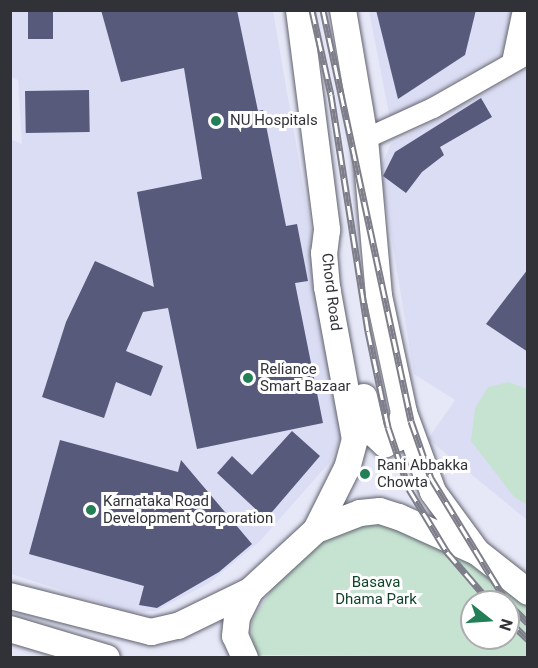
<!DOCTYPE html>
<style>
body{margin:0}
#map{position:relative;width:538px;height:668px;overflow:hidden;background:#e6e8f8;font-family:Roboto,sans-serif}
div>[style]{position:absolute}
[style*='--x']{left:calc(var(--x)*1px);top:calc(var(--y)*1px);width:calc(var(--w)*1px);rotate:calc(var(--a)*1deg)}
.built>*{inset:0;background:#dbddf4}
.green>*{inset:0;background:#c6e3d1}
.building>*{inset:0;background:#585a7b;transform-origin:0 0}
.roads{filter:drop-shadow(0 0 2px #60616f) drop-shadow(0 0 2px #60616f)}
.minor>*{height:20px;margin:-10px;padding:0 10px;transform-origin:10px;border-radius:10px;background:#fff}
.major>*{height:26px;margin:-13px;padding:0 13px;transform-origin:13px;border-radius:13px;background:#fff}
.rail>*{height:7px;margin-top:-3.5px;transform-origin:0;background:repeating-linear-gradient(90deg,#fff 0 14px,#7d7e89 0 28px);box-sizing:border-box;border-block:2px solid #7d7e89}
.dots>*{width:16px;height:16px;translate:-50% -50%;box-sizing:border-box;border:3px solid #fff;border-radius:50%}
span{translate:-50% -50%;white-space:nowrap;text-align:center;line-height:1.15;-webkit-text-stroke:6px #fff;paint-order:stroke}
.poi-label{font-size:15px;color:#313238}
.left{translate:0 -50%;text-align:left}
.street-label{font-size:15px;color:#313238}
.park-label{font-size:15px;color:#10432b}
.frame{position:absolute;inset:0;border:12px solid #313238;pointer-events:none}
.north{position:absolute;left:460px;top:590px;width:60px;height:60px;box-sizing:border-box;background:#fff;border:2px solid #adadaf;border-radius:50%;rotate:107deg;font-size:16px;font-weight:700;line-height:24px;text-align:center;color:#313238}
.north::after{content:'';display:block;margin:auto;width:21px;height:27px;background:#238056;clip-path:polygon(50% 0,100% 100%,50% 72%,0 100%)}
</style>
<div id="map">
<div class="built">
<div style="clip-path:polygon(11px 11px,273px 11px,345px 427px,330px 462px,260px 541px,209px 583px,156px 611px,133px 613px,11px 574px,10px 139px,22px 144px,18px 80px,11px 77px)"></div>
<div style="clip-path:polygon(369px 11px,513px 11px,503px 53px,390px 119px)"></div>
<div style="clip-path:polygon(527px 70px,527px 520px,428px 439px,455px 400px,414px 374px,380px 169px,391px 144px)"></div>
</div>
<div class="green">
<div style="clip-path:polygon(509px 382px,527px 389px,527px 505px,514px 497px,471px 441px,475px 408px,488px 387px)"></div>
<div style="clip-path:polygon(evenodd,370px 522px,392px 524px,474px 559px,527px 606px,527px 657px,252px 655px,252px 620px,282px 573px,321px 539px,370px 522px,472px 602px,508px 602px,508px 638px,472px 638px,472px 602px)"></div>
</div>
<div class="building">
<div style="left:28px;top:10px;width:25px;height:29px"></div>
<div style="clip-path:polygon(101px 10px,237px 10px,258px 111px,263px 110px,286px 226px,297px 224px,308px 281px,295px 283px,323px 423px,197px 449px,168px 308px,143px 312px,126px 351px,163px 366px,151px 396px,116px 382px,104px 418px,42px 397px,66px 322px,95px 261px,154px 287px,137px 192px,202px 179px,184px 68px,121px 82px)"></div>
<div style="clip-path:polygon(376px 10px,476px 10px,465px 55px,398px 99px)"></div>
<div style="left:89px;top:90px;width:42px;height:64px;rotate:89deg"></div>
<div style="clip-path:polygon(481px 98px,492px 117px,440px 147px,444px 155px,422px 172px,406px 193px,383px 176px,395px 152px)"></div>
<div style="clip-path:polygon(528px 269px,528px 352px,486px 324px)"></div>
<div style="clip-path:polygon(292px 431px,320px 456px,266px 519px,217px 473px,232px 456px,252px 475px)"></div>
<div style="clip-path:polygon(60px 440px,178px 472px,181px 460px,252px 544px,219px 572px,157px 608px,139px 605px,144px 586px,29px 554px)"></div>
</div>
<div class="roads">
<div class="minor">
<div style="--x:512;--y:62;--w:53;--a:-78.1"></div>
<div style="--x:365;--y:139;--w:75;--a:-24.5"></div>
<div style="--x:433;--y:108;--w:109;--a:-29.6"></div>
</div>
<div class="major">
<div style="--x:299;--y:10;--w:222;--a:82.7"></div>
<div style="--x:327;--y:230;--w:23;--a:97"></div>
<div style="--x:324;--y:253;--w:34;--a:85"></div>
<div style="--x:327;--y:287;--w:155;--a:79.6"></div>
<div style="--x:355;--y:439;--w:30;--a:105"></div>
<div style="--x:347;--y:468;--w:69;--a:116.6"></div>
<div style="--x:343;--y:10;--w:131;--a:80.3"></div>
<div style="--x:365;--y:139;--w:158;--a:84.9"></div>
<div style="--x:379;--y:296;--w:120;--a:77.9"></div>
<div style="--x:404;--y:413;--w:84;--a:69.8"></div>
<div style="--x:433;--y:492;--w:74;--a:53.7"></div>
<div style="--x:364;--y:397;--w:36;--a:77"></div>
<div style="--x:372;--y:432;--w:18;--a:43"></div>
<div style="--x:385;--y:444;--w:14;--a:-25"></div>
<div style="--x:398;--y:438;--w:26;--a:-77"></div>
<div style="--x:10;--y:596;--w:146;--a:14.3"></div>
<div style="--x:151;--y:632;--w:28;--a:-13"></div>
<div style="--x:178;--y:626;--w:80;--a:-25.9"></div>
<div style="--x:10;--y:629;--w:101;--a:16.6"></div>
<div style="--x:245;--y:658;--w:24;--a:-114"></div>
<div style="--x:235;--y:636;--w:19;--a:-84"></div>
<div style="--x:237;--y:617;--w:29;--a:-63"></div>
<div style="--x:250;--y:591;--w:90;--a:-42.7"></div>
<div style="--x:316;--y:530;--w:47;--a:-21.1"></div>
<div style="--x:360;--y:513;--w:20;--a:-6"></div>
<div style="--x:380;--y:511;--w:20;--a:18"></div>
<div style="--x:399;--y:517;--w:85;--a:24.2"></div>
<div style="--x:477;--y:552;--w:65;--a:38.1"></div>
</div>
</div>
<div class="rail">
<div style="--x:312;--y:10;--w:87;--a:77.4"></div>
<div style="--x:331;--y:95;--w:239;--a:81.1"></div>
<div style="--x:368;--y:331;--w:98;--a:78.2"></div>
<div style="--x:388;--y:427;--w:65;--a:71.3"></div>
<div style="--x:409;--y:489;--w:74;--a:58.9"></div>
<div style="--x:447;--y:552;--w:66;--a:49.3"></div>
<div style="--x:323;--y:10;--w:420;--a:77.9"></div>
<div style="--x:411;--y:421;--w:60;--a:70.7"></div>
<div style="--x:431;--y:478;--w:145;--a:58.5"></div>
<div style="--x:508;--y:603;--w:28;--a:45"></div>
<div style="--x:508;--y:620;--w:28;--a:44"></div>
</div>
<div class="dots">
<div style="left:216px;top:121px;background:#238056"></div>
<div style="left:248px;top:378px;background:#238056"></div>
<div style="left:365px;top:474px;background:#238056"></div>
<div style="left:91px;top:510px;background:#238056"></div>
</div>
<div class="poi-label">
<span class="left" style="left:230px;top:121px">NU Hospitals</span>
<span class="left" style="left:260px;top:378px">Reliance<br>Smart Bazaar</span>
<span class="left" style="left:377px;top:474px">Rani Abbakka<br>Chowta</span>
<span class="left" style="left:103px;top:510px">Karnataka Road<br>Development Corporation</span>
</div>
<div class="street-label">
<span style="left:331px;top:292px;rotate:83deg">Chord Road</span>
</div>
<div class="park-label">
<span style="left:376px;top:591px">Basava<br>Dhama Park</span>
</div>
<div class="frame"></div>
<div class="north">N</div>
</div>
